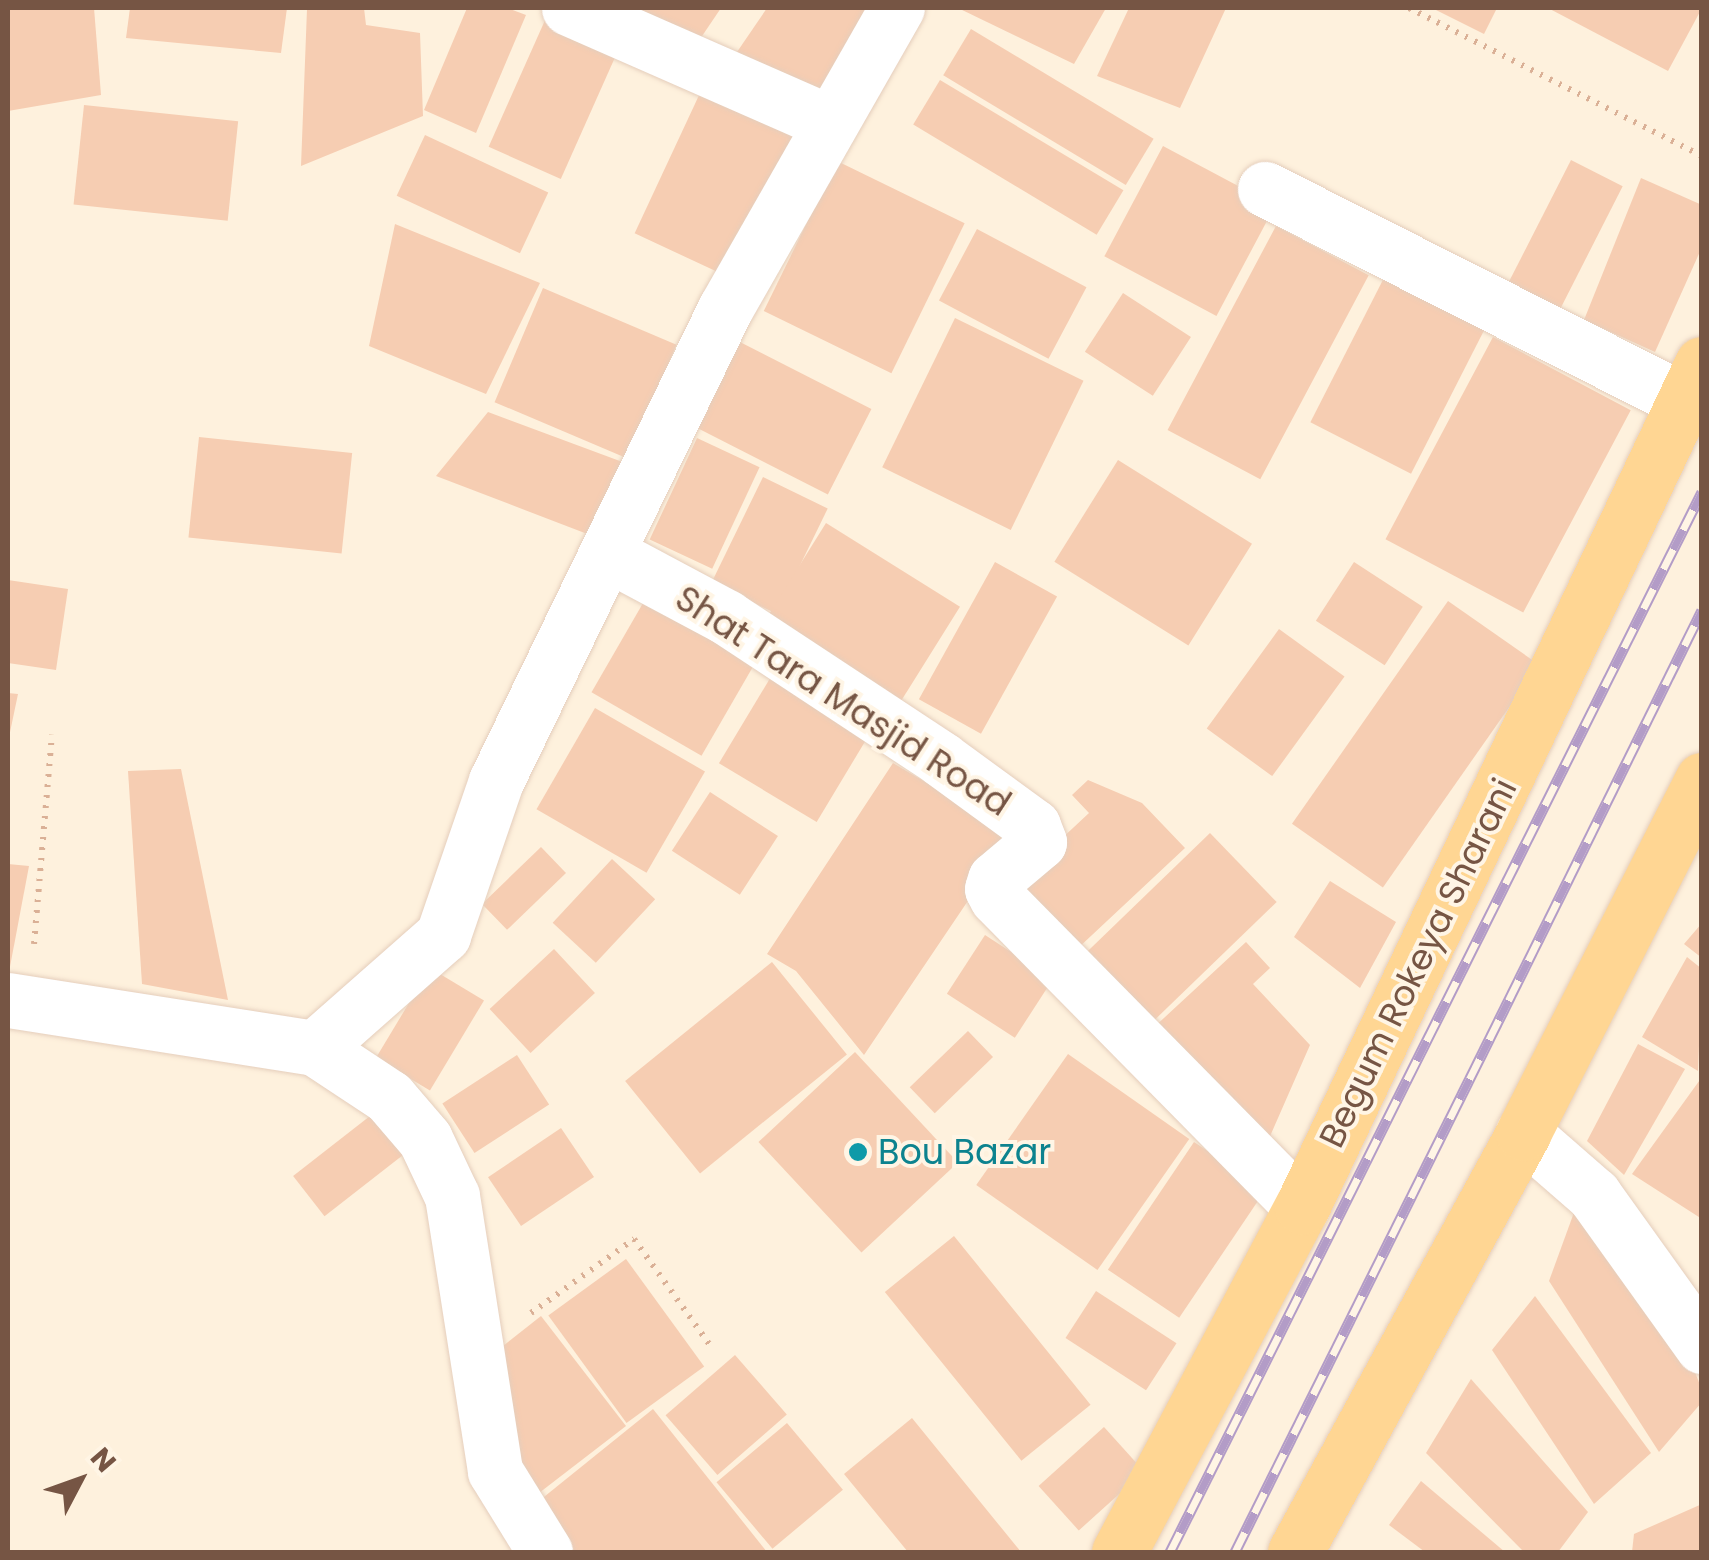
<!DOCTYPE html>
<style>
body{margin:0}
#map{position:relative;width:1709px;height:1560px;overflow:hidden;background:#fef1dd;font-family:Poppins,sans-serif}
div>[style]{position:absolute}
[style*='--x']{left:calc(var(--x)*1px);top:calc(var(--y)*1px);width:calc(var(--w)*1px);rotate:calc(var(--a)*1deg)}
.building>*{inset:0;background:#f6cdb2;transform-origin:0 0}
.path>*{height:6px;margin-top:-3px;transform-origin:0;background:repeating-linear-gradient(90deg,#dab096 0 2.5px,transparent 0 10.5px)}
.roads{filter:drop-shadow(0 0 2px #e5cebc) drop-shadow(0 0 2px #e5cebc)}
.minor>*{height:55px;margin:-27.5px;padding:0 27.5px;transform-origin:27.5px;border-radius:27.5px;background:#fff}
.primary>*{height:55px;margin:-27.5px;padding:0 27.5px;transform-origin:27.5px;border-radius:27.5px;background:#ffd693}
.rail>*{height:11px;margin-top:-5.5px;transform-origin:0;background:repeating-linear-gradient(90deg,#fff5e5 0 22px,#b39cc7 0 44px);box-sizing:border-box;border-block:2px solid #b39cc7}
.dots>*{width:28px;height:28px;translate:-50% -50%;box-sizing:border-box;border:5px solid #fff5e5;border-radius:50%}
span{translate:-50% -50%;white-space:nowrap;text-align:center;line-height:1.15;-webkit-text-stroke:8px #fff5e5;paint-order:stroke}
.street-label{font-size:35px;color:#765544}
.culture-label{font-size:35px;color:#0d838f}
.left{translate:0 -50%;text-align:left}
.frame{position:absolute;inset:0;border:10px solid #765544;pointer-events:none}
.north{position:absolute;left:30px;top:1430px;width:100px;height:100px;-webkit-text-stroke:8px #fff5e5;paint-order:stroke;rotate:49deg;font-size:28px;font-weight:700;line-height:40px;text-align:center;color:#765544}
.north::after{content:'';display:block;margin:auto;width:35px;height:45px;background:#765544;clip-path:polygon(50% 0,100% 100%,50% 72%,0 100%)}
</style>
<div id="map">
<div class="building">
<div style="clip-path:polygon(8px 8px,94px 8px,101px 95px,8px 111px)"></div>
<div style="clip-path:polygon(130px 8px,287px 8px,281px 53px,126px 38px)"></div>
<div style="clip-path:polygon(364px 8px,366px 25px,420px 33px,423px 116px,301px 166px,307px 9px)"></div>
<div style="clip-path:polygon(467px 8px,507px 8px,526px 15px,476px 133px,424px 110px)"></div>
<div style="clip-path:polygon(633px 8px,721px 8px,696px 45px)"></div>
<div style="clip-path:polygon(767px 8px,881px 8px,816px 102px,737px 52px)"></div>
<div style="clip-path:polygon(958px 8px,1106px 8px,1074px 64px)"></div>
<div style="clip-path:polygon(1129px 8px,1226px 8px,1180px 108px,1097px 76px)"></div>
<div style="clip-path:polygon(1432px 8px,1497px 8px,1484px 34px)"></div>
<div style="clip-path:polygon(1548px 8px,1702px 8px,1668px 71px)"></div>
<div style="left:546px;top:18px;width:79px;height:141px;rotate:24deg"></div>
<div style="left:971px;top:29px;width:213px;height:54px;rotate:31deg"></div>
<div style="left:940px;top:80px;width:214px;height:52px;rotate:31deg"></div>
<div style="left:701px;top:91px;width:113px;height:157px;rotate:25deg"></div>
<div style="left:84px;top:105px;width:155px;height:100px;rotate:6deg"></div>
<div style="left:425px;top:135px;width:136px;height:67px;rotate:25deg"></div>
<div style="left:1163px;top:146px;width:127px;height:125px;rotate:28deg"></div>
<div style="left:1571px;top:160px;width:58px;height:139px;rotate:27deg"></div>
<div style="left:837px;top:161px;width:142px;height:167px;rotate:26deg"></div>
<div style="clip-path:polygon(1641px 178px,1702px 205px,1702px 247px,1655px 352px,1584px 320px)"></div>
<div style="clip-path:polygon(395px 224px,540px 283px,486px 394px,369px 346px)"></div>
<div style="left:1276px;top:226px;width:105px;height:231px;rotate:28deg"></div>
<div style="left:977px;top:229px;width:124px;height:81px;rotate:28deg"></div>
<div style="left:1388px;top:270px;width:113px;height:171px;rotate:27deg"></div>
<div style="left:543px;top:288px;width:145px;height:124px;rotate:23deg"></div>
<div style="left:1123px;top:293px;width:81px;height:70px;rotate:33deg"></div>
<div style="left:955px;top:318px;width:143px;height:166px;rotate:26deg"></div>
<div style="left:1493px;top:337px;width:156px;height:229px;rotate:28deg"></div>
<div style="left:736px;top:340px;width:152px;height:96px;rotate:27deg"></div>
<div style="clip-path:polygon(488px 412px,636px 467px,603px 540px,436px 476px)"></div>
<div style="left:199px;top:437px;width:154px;height:101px;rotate:6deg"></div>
<div style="left:697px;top:438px;width:69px;height:112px;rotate:25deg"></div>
<div style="left:1118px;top:460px;width:158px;height:120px;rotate:32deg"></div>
<div style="left:763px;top:477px;width:72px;height:117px;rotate:26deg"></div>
<div style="left:826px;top:523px;width:158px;height:121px;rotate:32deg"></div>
<div style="left:995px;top:562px;width:71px;height:157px;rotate:29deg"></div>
<div style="left:1354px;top:562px;width:82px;height:70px;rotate:33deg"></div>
<div style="clip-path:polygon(8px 580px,68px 589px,56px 670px,8px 663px)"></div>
<div style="left:650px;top:591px;width:127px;height:117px;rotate:30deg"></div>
<div style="left:1448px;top:601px;width:111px;height:272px;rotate:35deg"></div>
<div style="left:1279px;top:629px;width:81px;height:123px;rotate:36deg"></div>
<div style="left:772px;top:675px;width:114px;height:103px;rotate:31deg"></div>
<div style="clip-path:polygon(8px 693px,18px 694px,9px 737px,8px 737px)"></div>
<div style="left:595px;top:708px;width:127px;height:117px;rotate:30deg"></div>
<div style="clip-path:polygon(893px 763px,1013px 834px,864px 1055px,796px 971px,767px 954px)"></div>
<div style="clip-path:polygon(181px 769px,228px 1000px,142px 984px,128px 771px)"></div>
<div style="clip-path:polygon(1088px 780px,1142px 803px,1185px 848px,1076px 950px,1013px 884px,1089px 813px,1072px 795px)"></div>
<div style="left:710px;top:792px;width:81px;height:70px;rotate:33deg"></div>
<div style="left:1210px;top:833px;width:96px;height:182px;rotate:46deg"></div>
<div style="left:541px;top:847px;width:36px;height:82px;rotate:46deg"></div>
<div style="left:612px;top:859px;width:59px;height:87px;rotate:43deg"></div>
<div style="clip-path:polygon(8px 864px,29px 866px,9px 972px,8px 972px)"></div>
<div style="clip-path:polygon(1330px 881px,1396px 922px,1360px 988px,1294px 937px)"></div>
<div style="clip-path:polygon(1702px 923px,1702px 958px,1684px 944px)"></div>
<div style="left:985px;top:935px;width:81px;height:70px;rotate:33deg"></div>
<div style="clip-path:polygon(1246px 942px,1270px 968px,1253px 984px,1310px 1045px,1264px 1150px,1151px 1030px)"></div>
<div style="left:554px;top:949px;width:60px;height:88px;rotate:47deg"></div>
<div style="clip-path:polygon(1687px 957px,1702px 969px,1698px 1071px,1642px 1037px)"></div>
<div style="left:772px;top:962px;width:119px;height:189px;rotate:51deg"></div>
<div style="left:430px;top:968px;width:63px;height:105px;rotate:31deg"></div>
<div style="left:968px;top:1031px;width:36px;height:81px;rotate:46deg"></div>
<div style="clip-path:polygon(1638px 1044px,1685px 1069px,1624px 1175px,1587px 1141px)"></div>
<div style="left:855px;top:1052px;width:151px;height:132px;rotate:47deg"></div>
<div style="left:1068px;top:1054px;width:148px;height:160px;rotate:35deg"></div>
<div style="left:517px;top:1055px;width:59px;height:89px;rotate:57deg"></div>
<div style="clip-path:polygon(1702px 1077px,1702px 1219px,1632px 1174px)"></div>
<div style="left:379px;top:1109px;width:51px;height:109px;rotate:52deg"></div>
<div style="left:561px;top:1128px;width:59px;height:88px;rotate:56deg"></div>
<div style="left:1194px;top:1142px;width:86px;height:154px;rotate:34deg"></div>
<div style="clip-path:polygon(1576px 1207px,1672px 1313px,1702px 1390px,1702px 1402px,1659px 1452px,1549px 1281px)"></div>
<div style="left:954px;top:1236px;width:217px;height:89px;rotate:51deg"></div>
<div style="left:626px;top:1259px;width:133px;height:96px;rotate:54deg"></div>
<div style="left:1096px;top:1291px;width:96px;height:56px;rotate:33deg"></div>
<div style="clip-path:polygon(1535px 1296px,1651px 1453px,1594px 1504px,1492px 1350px)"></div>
<div style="clip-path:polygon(541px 1316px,626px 1426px,539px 1493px,522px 1470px,503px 1346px)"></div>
<div style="left:735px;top:1355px;width:79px;height:92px;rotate:49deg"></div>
<div style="clip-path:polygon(1471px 1379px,1588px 1512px,1558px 1552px,1524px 1552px,1426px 1453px)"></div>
<div style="clip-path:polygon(653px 1409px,767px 1552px,564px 1552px,529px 1509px)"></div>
<div style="clip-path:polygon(912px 1418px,1021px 1552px,908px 1552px,844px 1474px)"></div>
<div style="left:787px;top:1423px;width:87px;height:92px;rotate:50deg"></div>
<div style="left:1104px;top:1427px;width:60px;height:88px;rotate:48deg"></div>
<div style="clip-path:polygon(1421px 1481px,1505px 1552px,1425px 1552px,1389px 1525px)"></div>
<div style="clip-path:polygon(1702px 1504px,1702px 1552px,1632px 1552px,1634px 1534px)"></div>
</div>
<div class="path">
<div style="--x:1409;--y:8;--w:328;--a:26.8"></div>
<div style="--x:34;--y:944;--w:210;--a:-85.1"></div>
<div style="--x:531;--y:1313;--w:127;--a:-35.7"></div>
<div style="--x:634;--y:1239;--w:134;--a:54.4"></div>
</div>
<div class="roads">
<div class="minor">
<div style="--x:569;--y:8;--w:284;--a:23.7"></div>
<div style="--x:1265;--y:189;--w:472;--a:26.8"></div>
<div style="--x:608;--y:554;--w:134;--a:28.1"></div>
<div style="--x:726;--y:617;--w:258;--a:33.4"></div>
<div style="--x:941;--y:759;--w:114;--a:36.1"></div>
<div style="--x:1033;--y:826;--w:17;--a:69"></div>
<div style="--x:1039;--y:842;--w:57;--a:139.9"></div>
<div style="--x:995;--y:879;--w:10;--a:107"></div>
<div style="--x:992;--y:889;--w:10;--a:61"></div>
<div style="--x:997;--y:898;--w:434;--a:45.4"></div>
<div style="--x:8;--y:1000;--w:311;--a:8.9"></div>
<div style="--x:315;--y:1048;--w:89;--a:33.5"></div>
<div style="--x:389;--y:1097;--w:55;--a:49.4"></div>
<div style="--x:425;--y:1139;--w:63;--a:64.7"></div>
<div style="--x:452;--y:1196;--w:278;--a:81.1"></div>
<div style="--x:495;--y:1471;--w:95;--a:58.3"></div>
<div style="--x:315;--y:1048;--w:171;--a:-41.4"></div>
<div style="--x:443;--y:935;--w:163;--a:-71"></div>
<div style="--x:496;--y:781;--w:525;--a:-64.12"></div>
<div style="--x:725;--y:309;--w:347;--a:-60.3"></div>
<div style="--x:1523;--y:1133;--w:94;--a:41.1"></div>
<div style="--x:1594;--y:1195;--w:186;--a:54.4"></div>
</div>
<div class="primary">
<div style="--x:1119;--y:1552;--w:391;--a:-62.1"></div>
<div style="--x:1302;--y:1207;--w:933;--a:-64.62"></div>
<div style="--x:1295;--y:1552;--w:477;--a:-61.4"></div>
<div style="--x:1523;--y:1133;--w:396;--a:-63.1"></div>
</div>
</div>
<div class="rail">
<div style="--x:1170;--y:1552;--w:1186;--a:-63.35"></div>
<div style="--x:1235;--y:1552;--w:1051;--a:-63.63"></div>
</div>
<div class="dots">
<div style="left:858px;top:1152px;background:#0f9aa8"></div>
</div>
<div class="street-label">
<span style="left:843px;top:701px;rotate:33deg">Shat Tara Masjid Road</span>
<span style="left:1418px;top:963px;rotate:-64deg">Begum Rokeya Sharani</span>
</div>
<div class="culture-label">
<span class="left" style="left:878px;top:1152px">Bou Bazar</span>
</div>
<div class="frame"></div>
<div class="north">N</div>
</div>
